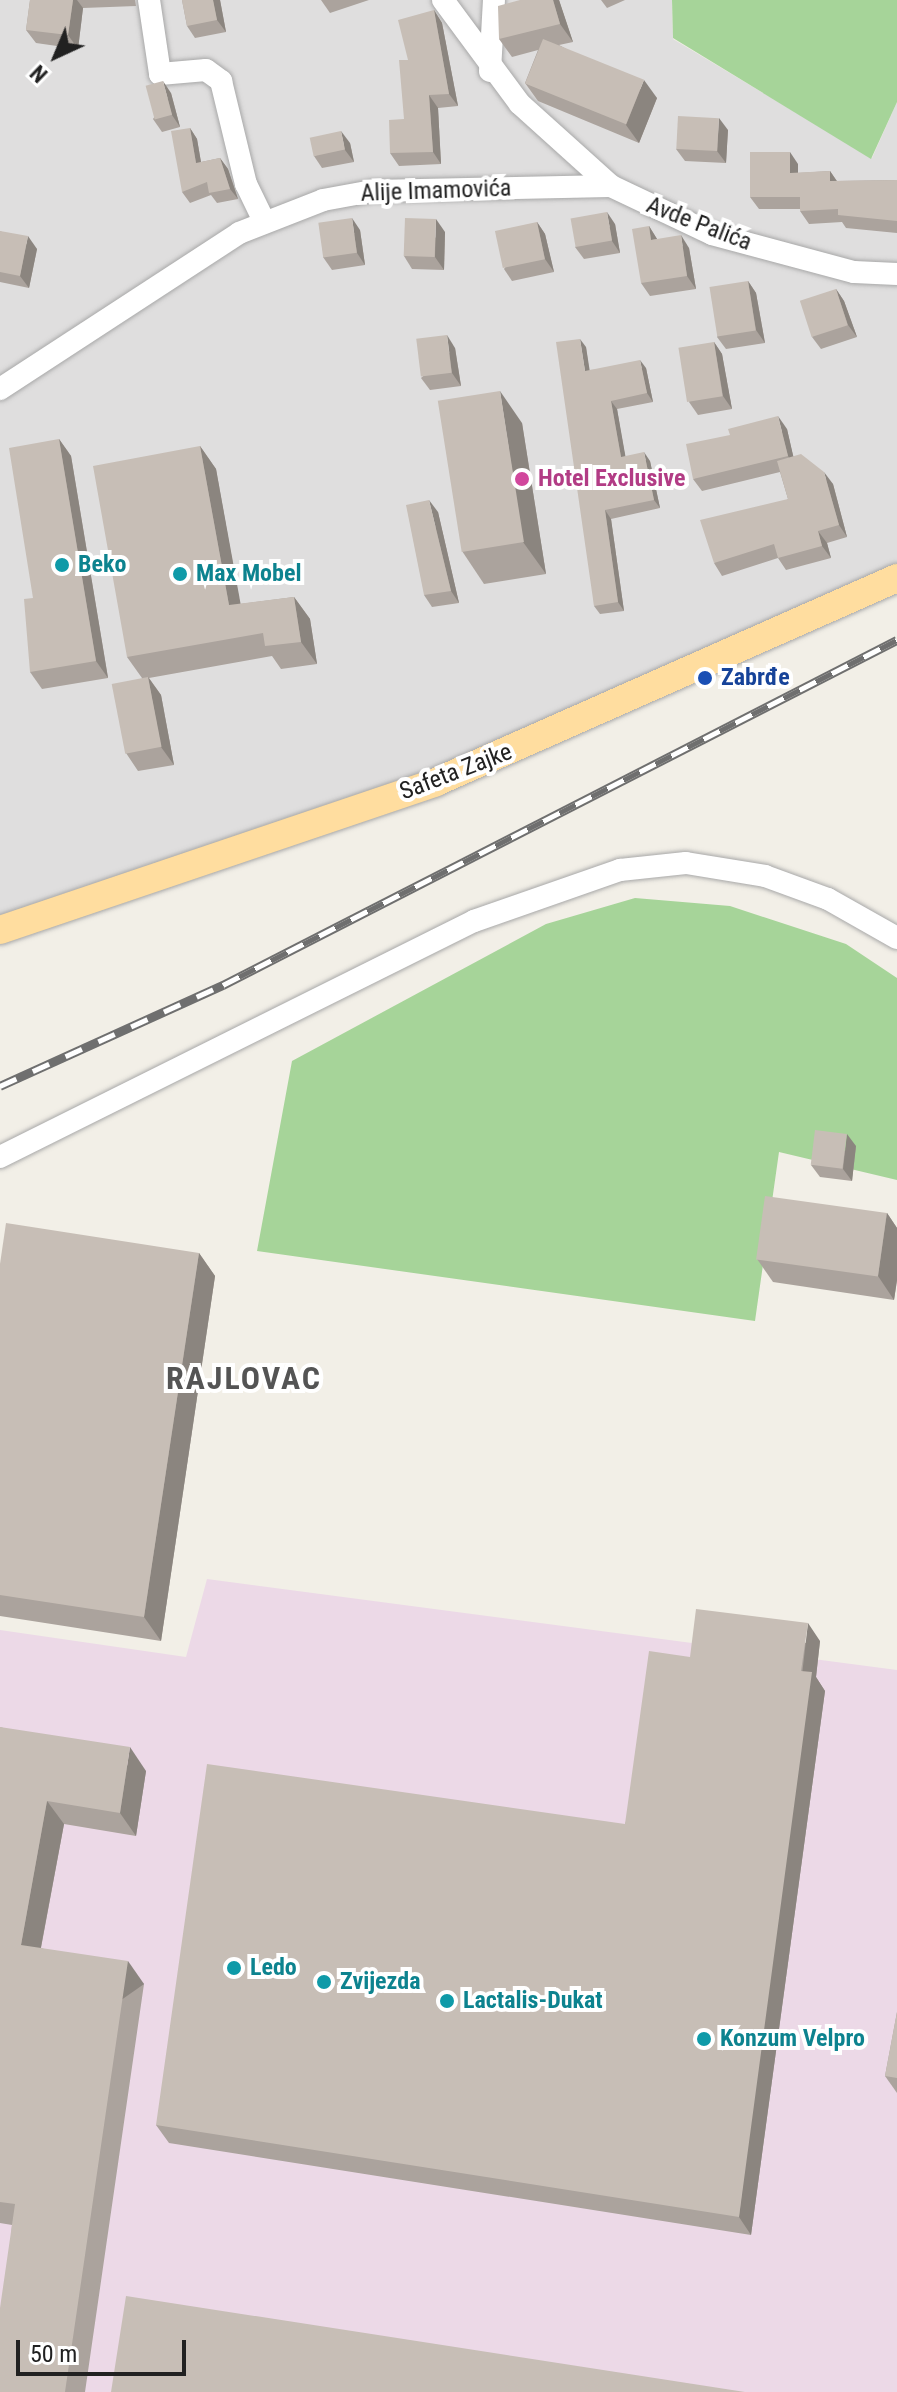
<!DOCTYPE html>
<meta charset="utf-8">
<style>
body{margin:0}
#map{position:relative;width:897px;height:2392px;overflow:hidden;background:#f2efe7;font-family:"Roboto Condensed",sans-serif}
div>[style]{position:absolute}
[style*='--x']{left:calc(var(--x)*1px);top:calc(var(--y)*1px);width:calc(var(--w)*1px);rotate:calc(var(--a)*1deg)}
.residential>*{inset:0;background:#dfdede}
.industrial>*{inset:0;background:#ecd9e7}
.forest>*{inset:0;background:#a6d499}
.roads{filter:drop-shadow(0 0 2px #a8a8a8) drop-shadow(0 0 2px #a8a8a8)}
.minor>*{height:22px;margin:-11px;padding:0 11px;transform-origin:11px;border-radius:11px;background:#fff}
.major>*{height:28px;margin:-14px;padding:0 14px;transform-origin:14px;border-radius:14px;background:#ffdd9f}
.rail>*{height:9px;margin-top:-4.5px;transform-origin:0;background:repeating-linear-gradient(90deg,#fff 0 18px,#6f6f6f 0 36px);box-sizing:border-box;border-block:2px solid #6f6f6f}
.wall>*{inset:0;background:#aba39d}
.shaded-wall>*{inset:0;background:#8b857f;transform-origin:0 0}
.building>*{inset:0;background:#c7beb6;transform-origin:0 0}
.dots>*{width:22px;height:22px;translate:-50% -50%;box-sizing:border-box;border:4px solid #fff;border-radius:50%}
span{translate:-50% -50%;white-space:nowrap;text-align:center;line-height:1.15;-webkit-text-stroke:8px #fff;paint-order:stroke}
.street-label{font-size:24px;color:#212121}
.hotel-label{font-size:24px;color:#b23c85;font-weight:700}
.left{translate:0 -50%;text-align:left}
.culture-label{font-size:24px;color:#0d838f;font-weight:700}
.transit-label{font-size:24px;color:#164399;font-weight:700}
.district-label{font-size:32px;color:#545454;font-weight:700;letter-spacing:2px}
.north{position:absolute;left:16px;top:16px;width:80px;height:80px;-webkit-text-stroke:6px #fff;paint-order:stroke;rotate:224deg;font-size:22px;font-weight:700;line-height:32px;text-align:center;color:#212121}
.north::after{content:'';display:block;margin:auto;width:28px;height:36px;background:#212121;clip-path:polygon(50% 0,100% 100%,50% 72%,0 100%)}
.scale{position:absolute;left:16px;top:2340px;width:170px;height:36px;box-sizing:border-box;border:4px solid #212121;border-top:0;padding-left:10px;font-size:24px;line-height:28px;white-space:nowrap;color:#212121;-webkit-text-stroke:6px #fff;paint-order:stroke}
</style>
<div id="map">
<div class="residential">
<div style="clip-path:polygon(0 0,672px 0,673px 39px,872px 158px,897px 102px,897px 583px,645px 704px,0 916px)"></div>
</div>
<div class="industrial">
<div style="clip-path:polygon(207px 1579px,897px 1670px,897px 2392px,0 2392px,0 1630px,186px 1657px)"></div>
</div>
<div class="forest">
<div style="clip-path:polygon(672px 0,897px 0,897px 102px,871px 159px,673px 38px)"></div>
<div style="clip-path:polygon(635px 898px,730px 906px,846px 944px,897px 978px,897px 1180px,779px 1152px,755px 1321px,257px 1251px,292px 1061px,546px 924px)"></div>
</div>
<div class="roads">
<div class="minor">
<div style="--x:149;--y:0;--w:75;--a:81.5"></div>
<div style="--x:160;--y:74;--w:46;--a:-5"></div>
<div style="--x:206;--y:70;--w:19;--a:36"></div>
<div style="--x:221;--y:81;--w:106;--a:76.4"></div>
<div style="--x:246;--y:184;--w:41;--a:64.1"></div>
<div style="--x:443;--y:0;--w:129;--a:53.5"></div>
<div style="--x:520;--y:104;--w:122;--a:42"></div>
<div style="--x:611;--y:186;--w:112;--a:25.4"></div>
<div style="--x:712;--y:234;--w:147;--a:15"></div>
<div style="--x:854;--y:272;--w:43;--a:2.7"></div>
<div style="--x:490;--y:71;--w:71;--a:-86.8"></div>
<div style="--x:0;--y:389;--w:285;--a:-33.1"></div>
<div style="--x:239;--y:233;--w:90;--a:-21.4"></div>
<div style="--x:323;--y:200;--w:50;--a:-10.4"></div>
<div style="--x:372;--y:191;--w:239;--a:-1.2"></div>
<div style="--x:0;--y:1157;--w:530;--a:-26.47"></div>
<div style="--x:474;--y:921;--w:155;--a:-19.3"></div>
<div style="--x:620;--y:870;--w:66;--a:-6.1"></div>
<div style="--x:686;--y:863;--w:80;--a:9.3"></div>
<div style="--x:765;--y:876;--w:67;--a:20.1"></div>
<div style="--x:828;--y:899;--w:79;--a:29.5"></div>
</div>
<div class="major">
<div style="--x:0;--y:930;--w:460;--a:-18.7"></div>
<div style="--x:436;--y:782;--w:504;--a:-23.87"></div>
</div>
</div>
<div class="rail">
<div style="--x:0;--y:1086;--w:245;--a:-24.4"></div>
<div style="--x:223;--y:985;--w:757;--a:-27.11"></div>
</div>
<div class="wall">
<div style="clip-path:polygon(30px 0,135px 0,136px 6px,83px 8px,78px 49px,36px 43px,26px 30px)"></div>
<div style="clip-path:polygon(182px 0,220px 0,226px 32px,195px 38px,187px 26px)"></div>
<div style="clip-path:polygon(321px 0,369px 0,330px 13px)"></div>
<div style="clip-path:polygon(559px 0,573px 42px,559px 45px,657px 98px,639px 143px,538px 101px,525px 83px,538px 50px,512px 57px,499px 39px,520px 1px)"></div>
<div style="clip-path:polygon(601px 0,625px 0,607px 8px)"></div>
<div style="clip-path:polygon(434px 10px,442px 23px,458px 106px,438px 108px,441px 164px,399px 166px,390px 153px,404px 119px,408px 60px)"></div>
<div style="clip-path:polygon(171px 93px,180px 127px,162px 132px,153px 119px)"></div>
<div style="clip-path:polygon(190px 128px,197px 139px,201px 162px,220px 158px,228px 169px,238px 199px,217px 203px,211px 195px,190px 203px,182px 192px)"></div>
<div style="clip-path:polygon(728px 130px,726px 163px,685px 161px,676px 149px)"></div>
<div style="clip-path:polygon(350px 143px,354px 162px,322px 168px,314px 156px)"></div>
<div style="clip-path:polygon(798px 164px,798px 173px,830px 171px,837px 181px,897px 180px,897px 233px,846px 228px,842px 222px,809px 224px,800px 211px,800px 209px,759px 209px,750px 197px)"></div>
<div style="clip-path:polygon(537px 222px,545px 234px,554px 272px,512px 281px,504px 269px)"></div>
<div style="clip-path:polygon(615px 224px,620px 253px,584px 259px,575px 247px)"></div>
<div style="clip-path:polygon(649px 226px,657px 239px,689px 248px,696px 289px,650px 296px,641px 283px)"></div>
<div style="clip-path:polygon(360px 230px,365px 265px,332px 270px,323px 257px)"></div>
<div style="clip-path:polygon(0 231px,37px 249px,29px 288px,0 282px)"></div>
<div style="clip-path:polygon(445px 232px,444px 270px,412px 269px,404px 256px)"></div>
<div style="clip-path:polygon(748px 281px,756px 293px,765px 343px,726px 349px,717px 337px)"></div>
<div style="clip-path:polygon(836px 289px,844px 301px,857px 337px,821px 349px,812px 337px)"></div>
<div style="clip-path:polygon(714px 342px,722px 354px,732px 409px,698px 415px,689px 402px)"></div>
<div style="clip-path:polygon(586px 347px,589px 370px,646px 368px,653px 402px,617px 409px,625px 456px,650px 461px,660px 508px,611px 519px,624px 611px,600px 614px,594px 606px)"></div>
<div style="clip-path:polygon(455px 348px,461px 386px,430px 390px,421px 378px)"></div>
<div style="clip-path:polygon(522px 423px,546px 574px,484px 584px,462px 551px)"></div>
<div style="clip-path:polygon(787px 429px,793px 456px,833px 484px,847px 537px,827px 543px,831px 558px,786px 570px,778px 558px,722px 576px,714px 563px,788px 499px,780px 472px,702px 491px,693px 479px)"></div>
<div style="clip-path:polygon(59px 439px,71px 456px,108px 678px,42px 689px,30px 672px,33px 598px)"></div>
<div style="clip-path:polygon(200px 446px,216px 469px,240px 604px,294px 597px,310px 619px,317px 664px,281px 669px,272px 656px,149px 678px,161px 695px,174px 765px,138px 771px,126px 753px,142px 678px,127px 657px)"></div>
<div style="clip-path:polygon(438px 512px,459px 603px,432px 607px,424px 595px)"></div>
<div style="clip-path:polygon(856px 1146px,852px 1181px,820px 1177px,811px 1165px)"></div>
<div style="clip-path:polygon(887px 1213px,897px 1228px,897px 1280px,894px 1300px,773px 1282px,757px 1259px)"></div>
<div style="clip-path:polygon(199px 1253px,215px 1276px,161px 1641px,0 1616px,0 1264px)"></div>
<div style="clip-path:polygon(820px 1641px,816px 1677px,825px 1691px,751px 2235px,169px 2143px,156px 2125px,625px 1824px,690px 1657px)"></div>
<div style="clip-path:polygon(0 1727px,146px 1771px,136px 1836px,64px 1824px,41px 1948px,144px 1984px,85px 2392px,0 2392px,12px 2225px,0 2223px)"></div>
<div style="clip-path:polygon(897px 2012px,897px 2093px,885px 2076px)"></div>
</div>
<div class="shaded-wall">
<div style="clip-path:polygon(73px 0,77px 0,83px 8px,78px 49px,68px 35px)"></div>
<div style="clip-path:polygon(213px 0,220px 0,226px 32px,217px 20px)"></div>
<div style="clip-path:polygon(553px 0,559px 0,573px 42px,560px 24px)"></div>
<div style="clip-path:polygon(434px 10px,442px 23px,458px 106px,449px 94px)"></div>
<div style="clip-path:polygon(644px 80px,657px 98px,639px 143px,626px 125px)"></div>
<div style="clip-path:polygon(163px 81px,171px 93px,180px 127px,172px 115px)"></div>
<div style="clip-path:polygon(429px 95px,438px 108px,441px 164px,433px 152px)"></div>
<div style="clip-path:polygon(719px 118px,728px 130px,726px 163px,717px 151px)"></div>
<div style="clip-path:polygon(190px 128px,197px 139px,203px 174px,196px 163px)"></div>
<div style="clip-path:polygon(341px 131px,350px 143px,354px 162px,345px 150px)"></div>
<div style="clip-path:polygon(790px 152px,798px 164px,798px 186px,790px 173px)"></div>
<div style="clip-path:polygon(220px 158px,228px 169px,238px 199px,230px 189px)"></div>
<div style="clip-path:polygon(830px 171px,838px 183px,830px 181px)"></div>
<div style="clip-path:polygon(607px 212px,615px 224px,620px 253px,612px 241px)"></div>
<div style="clip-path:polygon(352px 218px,360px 230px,365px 265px,357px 253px)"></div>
<div style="clip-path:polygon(436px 219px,445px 232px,444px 270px,435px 257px)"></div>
<div style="clip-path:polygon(537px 222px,545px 234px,554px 272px,545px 259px)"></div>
<div style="clip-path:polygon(649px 226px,657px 239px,651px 240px)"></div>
<div style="clip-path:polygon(681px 235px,689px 248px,696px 289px,687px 276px)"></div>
<div style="clip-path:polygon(28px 236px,37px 249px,29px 288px,20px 276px)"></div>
<div style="clip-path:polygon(748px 281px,756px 293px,765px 343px,756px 330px)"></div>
<div style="clip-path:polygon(836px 289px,844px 301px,857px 337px,848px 325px)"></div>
<div style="clip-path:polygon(447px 335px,455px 348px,461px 386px,452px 373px)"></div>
<div style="clip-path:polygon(580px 339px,586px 347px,591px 379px,585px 371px)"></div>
<div style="clip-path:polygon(714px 342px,722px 354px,732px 409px,723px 396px)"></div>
<div style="clip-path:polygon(640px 360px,646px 368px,653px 402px,647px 393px)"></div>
<div style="clip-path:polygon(500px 391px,522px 423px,546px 574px,523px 542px)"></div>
<div style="clip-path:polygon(611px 401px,617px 409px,627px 465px,621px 457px)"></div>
<div style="clip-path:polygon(778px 416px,787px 429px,796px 468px,788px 456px)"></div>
<div style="clip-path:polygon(59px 439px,71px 456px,108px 678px,96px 661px)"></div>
<div style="clip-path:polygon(200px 446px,216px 469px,245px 628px,229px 605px)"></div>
<div style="clip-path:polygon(644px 452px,650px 461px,660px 508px,654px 500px)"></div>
<div style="clip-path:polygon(824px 472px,833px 484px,847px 537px,839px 525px)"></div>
<div style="clip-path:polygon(429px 500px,438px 512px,459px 603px,451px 591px)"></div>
<div style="clip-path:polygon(605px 510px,611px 519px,624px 611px,618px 602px)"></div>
<div style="clip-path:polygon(818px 531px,827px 543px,831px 558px,822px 546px)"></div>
<div style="clip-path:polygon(294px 597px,310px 619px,317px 664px,301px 642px)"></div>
<div style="clip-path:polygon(148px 677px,161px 695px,174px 765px,161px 747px)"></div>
<div style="clip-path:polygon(847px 1134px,856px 1146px,852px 1181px,843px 1169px)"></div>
<div style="clip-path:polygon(887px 1213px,897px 1228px,897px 1280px,894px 1300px,878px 1276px)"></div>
<div style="clip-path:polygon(199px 1253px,215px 1276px,161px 1641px,144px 1617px)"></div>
<div style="clip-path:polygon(808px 1623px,820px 1641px,816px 1677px,825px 1691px,751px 2235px,739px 2217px)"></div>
<div style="clip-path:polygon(130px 1747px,146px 1771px,136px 1836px,120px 1813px)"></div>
<div style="clip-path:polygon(47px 1801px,64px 1824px,37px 1968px,21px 1945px)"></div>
<div style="left:128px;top:1961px;width:28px;height:436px;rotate:55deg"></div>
</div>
<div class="building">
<div style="clip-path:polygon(30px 0,73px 0,68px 35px,26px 30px)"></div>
<div style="clip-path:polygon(182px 0,213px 0,217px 20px,187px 26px)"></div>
<div style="clip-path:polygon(520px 0,553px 0,560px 24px,499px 39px,498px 6px)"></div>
<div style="clip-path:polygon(434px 10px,449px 94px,429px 95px,433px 152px,390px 153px,389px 120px,404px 119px,399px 60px,408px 60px,398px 20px)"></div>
<div style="left:543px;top:39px;width:109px;height:48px;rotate:22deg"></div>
<div style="left:163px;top:81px;width:35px;height:18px;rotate:75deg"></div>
<div style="left:678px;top:116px;width:41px;height:33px;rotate:3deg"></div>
<div style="clip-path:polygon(190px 128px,196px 163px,220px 158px,230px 189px,209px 193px,207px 182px,182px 192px,171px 131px)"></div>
<div style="left:341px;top:131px;width:19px;height:32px;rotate:78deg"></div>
<div style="clip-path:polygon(750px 152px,790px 152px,790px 173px,830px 171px,830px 181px,897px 180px,897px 221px,838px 215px,838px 209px,800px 211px,800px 197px,750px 197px)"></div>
<div style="left:607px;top:212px;width:29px;height:37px;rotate:80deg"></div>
<div style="left:352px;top:218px;width:35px;height:34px;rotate:82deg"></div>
<div style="left:405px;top:218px;width:31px;height:38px;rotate:2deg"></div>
<div style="left:537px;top:222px;width:38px;height:43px;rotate:78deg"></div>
<div style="clip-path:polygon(649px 226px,651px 240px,681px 235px,687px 276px,641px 283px,632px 229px)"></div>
<div style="clip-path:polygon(0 231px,28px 236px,20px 276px,0 272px)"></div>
<div style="left:748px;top:281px;width:50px;height:39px;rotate:81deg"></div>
<div style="left:836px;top:289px;width:38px;height:38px;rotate:72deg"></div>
<div style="left:447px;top:335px;width:38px;height:31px;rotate:83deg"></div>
<div style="clip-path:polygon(580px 339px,585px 371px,640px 360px,647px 393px,611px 401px,621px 457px,644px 452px,654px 500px,605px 510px,618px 602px,594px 606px,556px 342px)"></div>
<div style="left:714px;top:342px;width:55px;height:36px;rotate:81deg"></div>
<div style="left:500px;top:391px;width:153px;height:63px;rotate:81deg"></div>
<div style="clip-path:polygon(778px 416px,788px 456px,693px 479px,686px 444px,730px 435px,728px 429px)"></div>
<div style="clip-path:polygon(59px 439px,96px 661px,30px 672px,24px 599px,33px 598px,9px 448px)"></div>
<div style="clip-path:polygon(200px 446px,229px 605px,294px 597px,301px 642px,265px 646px,263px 633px,127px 657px,93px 466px)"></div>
<div style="clip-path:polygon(801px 454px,824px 472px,839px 525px,818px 531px,822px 546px,778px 558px,774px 544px,714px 563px,700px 520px,788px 499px,777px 461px)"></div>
<div style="clip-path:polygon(429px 500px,451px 591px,424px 595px,406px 505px)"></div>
<div style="left:148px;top:677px;width:71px;height:37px;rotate:79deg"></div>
<div style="left:815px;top:1130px;width:32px;height:35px;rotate:7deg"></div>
<div style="left:765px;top:1196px;width:123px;height:64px;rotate:8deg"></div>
<div style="clip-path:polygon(6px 1223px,199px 1253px,144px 1617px,0 1595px,0 1264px)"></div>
<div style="clip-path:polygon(696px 1609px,808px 1623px,801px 1671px,812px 1672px,739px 2217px,156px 2125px,207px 1764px,625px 1824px,649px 1651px,690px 1657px)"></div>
<div style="clip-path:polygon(0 1727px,130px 1747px,120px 1813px,47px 1801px,21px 1945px,128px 1961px,65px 2392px,0 2392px,0 2308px,15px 2204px,0 2202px)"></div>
<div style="clip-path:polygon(897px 2012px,897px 2078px,885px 2076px)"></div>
<div style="clip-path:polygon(126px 2296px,745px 2392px,111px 2392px)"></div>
</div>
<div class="dots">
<div style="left:522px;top:479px;background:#d1479c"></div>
<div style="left:62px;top:565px;background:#0f9aa8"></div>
<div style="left:180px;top:574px;background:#0f9aa8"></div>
<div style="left:705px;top:678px;background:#1a4fb4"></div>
<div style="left:234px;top:1968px;background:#0f9aa8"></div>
<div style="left:324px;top:1982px;background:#0f9aa8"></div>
<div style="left:447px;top:2001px;background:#0f9aa8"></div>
<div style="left:704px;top:2039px;background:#0f9aa8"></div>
</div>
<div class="street-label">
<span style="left:436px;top:191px;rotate:-2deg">Alije Imamovića</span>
<span style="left:699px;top:224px;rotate:21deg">Avde Palića</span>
<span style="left:456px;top:772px;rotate:-21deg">Safeta Zajke</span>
</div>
<div class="hotel-label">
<span class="left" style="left:538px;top:479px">Hotel Exclusive</span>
</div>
<div class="culture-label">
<span class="left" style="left:78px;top:565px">Beko</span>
<span class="left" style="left:196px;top:574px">Max Mobel</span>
<span class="left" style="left:250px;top:1968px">Ledo</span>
<span class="left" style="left:340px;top:1982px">Zvijezda</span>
<span class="left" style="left:463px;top:2001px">Lactalis-Dukat</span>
<span class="left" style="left:720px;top:2039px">Konzum Velpro</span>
</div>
<div class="transit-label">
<span class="left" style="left:721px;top:678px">Zabrđe</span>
</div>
<div class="district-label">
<span style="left:244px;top:1378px">RAJLOVAC</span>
</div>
<div class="north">N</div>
<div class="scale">50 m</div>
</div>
